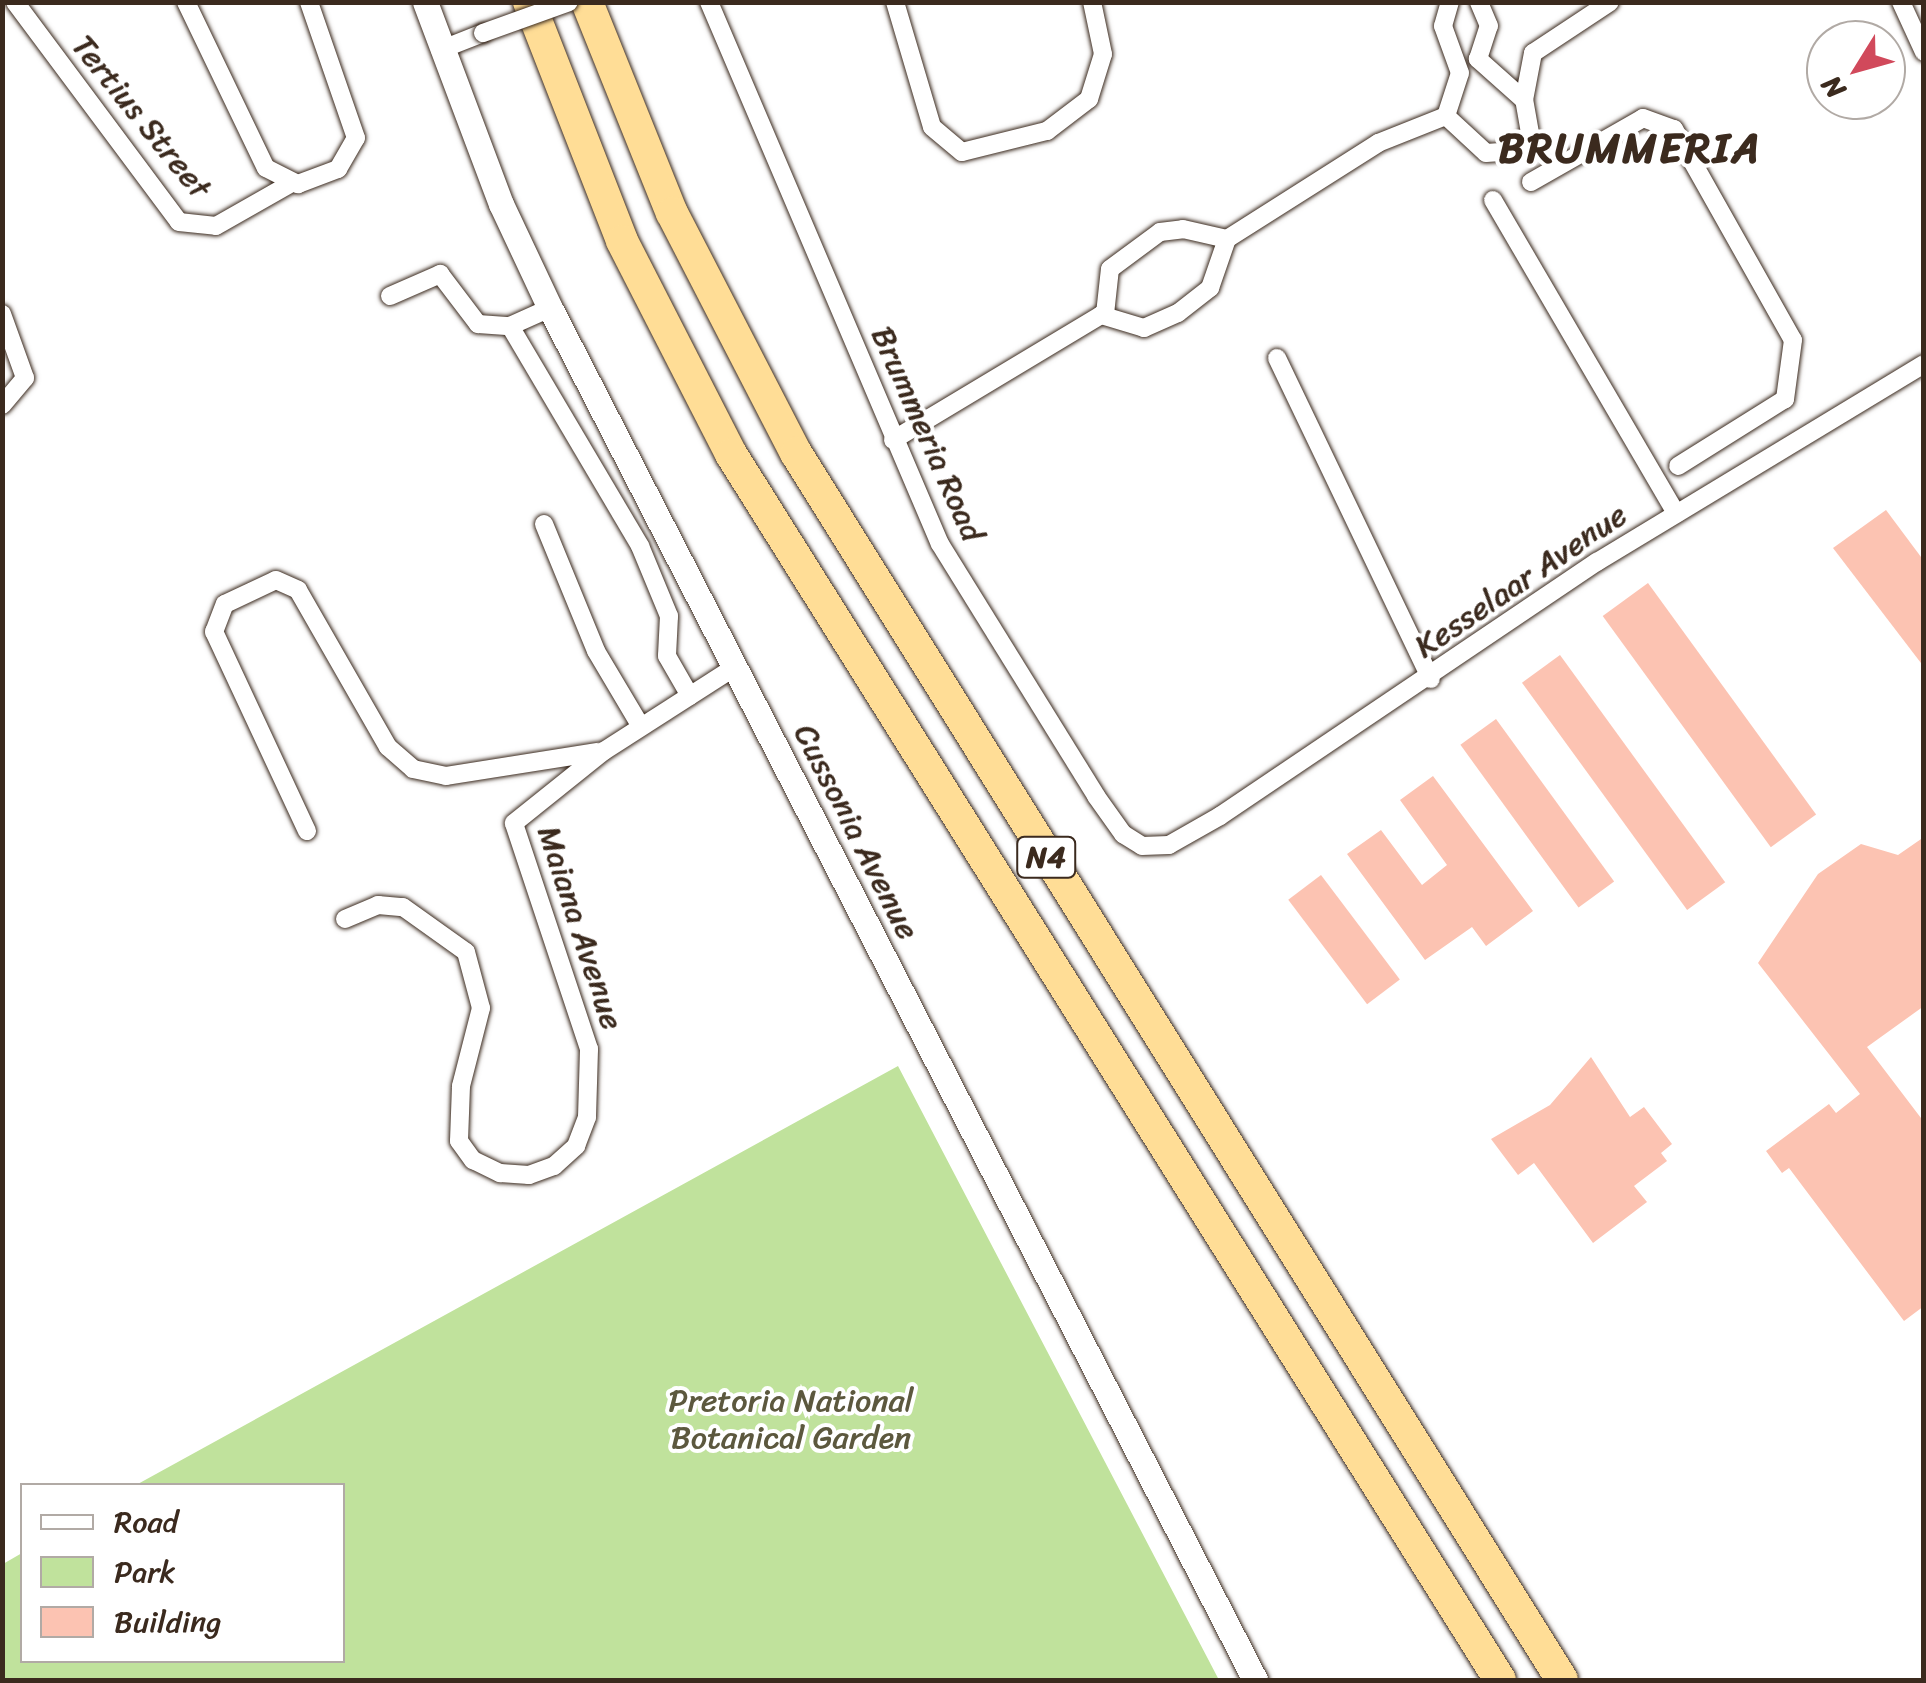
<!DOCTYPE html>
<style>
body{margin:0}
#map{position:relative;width:1926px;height:1683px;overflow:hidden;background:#fff;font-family:Sriracha,sans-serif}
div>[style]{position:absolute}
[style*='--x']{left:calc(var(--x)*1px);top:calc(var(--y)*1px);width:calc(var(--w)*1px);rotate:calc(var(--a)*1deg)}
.green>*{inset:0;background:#c0e29c}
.building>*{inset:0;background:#fcc3b2;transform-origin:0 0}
.roads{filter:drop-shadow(0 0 2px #3b2a1e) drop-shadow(0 0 2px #3b2a1e)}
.minor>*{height:18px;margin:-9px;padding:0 9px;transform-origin:9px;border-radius:9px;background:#fff}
.secondary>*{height:25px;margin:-12.5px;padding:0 12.5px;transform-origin:12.5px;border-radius:12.5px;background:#fff}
.motorway>*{height:32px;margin:-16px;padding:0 16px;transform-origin:16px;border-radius:16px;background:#ffdd96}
.bridges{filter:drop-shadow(0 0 2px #3b2a1e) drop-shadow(0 0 2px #3b2a1e)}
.minor-bridge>*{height:18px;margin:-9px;padding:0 9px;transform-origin:9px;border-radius:9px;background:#fff}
span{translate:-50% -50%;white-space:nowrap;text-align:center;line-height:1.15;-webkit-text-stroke:8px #fff;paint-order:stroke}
.shield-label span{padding:2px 8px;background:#fff;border:2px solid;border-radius:8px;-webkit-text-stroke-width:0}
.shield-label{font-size:30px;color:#3b2a1e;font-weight:700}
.street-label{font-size:32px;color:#3b2a1e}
.park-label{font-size:32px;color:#5c583e}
.district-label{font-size:42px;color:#3b2a1e;font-weight:700;letter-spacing:2.5px}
.frame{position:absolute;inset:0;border:5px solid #3b2a1e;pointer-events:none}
.legend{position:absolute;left:20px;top:1483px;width:325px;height:180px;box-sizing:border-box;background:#fff;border:2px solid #b1aaa5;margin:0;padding:12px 18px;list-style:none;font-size:30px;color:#3b2a1e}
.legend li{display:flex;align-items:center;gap:20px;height:50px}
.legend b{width:50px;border:2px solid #b1aaa5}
.north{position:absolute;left:1806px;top:20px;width:100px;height:100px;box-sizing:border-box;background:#fff;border:2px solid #b1aaa5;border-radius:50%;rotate:233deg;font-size:28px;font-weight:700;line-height:40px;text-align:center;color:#3b2a1e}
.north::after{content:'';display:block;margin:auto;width:35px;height:45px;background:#d1495b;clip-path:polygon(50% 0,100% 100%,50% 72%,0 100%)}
</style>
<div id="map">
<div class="green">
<div style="clip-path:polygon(898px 1066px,1219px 1680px,3px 1680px,3px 1564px,22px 1553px,22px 1660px,342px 1660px,342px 1486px,136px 1485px)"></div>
</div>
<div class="building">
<div style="clip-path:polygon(1886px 510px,1924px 561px,1924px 667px,1833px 548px)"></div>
<div style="left:1648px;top:583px;width:286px;height:56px;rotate:54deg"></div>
<div style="left:1560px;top:655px;width:281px;height:47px;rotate:54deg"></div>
<div style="left:1496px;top:719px;width:201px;height:44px;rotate:54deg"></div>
<div style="clip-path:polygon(1433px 776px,1533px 911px,1486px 946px,1472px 927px,1425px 960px,1347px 854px,1381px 830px,1422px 885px,1447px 865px,1400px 800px)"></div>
<div style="clip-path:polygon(1924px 837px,1924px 1006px,1867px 1047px,1924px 1122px,1924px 1306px,1904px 1321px,1789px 1168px,1782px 1173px,1766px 1151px,1829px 1104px,1836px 1113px,1860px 1094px,1758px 963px,1818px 874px,1861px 844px,1898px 855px)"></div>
<div style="left:1321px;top:875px;width:131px;height:41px;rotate:53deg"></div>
<div style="clip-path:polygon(1591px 1057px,1630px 1117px,1644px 1107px,1672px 1144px,1661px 1153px,1667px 1161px,1634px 1186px,1647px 1202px,1593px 1243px,1534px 1163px,1518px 1175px,1491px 1139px,1550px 1105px)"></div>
</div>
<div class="roads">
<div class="minor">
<div style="--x:15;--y:2;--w:274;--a:53.3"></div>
<div style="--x:179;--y:222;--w:37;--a:6"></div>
<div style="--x:216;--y:226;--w:85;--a:-29.6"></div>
<div style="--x:186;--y:2;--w:184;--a:64.3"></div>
<div style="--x:266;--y:168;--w:36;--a:27"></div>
<div style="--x:298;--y:184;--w:43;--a:-20.6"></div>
<div style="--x:338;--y:169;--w:36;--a:-60"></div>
<div style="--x:356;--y:138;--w:144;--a:-109.1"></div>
<div style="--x:709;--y:2;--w:589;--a:66.92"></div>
<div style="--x:940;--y:544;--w:296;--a:58.2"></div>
<div style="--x:1096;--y:796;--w:47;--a:54.6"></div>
<div style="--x:1123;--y:834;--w:22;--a:32"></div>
<div style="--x:1142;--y:846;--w:27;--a:-2"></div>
<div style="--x:1169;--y:845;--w:59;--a:-29.6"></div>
<div style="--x:1220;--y:816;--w:455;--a:-34"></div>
<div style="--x:1597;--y:562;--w:382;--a:-31.2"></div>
<div style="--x:895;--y:2;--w:130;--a:73.5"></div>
<div style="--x:932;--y:127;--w:39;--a:40"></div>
<div style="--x:962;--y:152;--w:88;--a:-13.9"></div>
<div style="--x:1047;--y:131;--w:53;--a:-37.3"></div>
<div style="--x:1089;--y:99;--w:47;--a:-72.7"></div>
<div style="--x:1103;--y:54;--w:53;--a:-101.9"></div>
<div style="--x:1901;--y:2;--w:55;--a:65.3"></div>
<div style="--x:440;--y:50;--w:46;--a:-21.6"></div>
<div style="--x:1524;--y:100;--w:48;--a:-79.2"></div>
<div style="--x:1533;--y:53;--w:92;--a:-33.5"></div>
<div style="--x:1446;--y:116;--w:54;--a:42.8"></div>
<div style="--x:1486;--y:153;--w:26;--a:-4"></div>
<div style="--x:1512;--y:151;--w:25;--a:-45"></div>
<div style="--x:1530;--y:133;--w:34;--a:-100"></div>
<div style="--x:1524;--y:100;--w:62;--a:-138.3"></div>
<div style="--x:1478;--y:59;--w:35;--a:-72"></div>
<div style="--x:1489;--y:26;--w:26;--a:-113"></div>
<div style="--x:1446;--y:116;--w:45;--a:-72"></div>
<div style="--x:1460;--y:73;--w:50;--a:-109.9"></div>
<div style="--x:1443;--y:26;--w:25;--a:-74"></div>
<div style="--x:1531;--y:182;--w:129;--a:-29.7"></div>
<div style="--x:1643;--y:118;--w:33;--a:20"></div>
<div style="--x:1674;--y:129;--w:242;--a:60.6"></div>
<div style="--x:1793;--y:340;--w:60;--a:97.7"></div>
<div style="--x:1785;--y:399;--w:126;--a:147.9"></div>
<div style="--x:1493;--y:200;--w:363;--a:59.7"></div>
<div style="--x:390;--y:296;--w:55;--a:-23.7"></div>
<div style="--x:440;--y:274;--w:63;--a:52.8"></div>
<div style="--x:478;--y:324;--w:32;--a:4"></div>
<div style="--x:510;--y:326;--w:44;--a:-24.2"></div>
<div style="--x:2;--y:314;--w:68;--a:70.2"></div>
<div style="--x:25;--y:378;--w:35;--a:130"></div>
<div style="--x:1105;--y:314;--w:45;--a:-83.7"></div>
<div style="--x:1110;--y:269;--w:62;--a:-36.5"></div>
<div style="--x:1160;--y:232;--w:23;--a:-7"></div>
<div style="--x:1183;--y:229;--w:45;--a:12.8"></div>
<div style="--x:510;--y:326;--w:256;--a:59.4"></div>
<div style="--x:640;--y:546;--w:76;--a:67.5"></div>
<div style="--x:669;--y:616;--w:40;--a:92.9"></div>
<div style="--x:667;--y:656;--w:46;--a:60.1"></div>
<div style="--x:1277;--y:358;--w:356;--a:64.4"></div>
<div style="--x:893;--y:440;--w:243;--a:-31"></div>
<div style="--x:1101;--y:315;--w:45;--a:16.8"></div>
<div style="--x:1144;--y:328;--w:37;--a:-24"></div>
<div style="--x:1178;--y:313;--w:41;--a:-38"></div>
<div style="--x:1210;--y:288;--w:52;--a:-70.9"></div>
<div style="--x:1227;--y:239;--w:179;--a:-32.4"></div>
<div style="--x:1378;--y:143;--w:73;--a:-21.7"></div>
<div style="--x:544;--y:524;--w:137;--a:67.7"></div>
<div style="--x:596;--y:651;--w:86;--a:59.3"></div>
<div style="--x:307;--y:831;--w:220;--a:-115"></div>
<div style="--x:214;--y:632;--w:30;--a:-69"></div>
<div style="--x:225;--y:604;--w:56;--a:-25.2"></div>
<div style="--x:276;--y:580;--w:24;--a:24"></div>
<div style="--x:298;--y:590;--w:181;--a:60.2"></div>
<div style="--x:388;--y:747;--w:33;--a:41"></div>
<div style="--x:413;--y:769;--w:34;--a:12"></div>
<div style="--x:446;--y:776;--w:154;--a:-9"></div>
<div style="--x:345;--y:919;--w:36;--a:-23"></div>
<div style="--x:378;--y:905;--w:25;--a:5"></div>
<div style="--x:403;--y:907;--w:77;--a:35.5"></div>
<div style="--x:466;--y:952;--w:58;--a:75"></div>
<div style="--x:481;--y:1008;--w:81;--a:104.4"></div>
<div style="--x:461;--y:1086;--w:55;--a:92.1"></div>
<div style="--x:459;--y:1141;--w:24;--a:54"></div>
<div style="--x:473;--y:1160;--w:30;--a:26"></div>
<div style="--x:500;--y:1173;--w:29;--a:4"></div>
<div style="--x:529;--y:1175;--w:27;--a:-20"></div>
<div style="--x:554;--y:1166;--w:30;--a:-42"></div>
<div style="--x:576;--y:1146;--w:31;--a:-69"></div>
<div style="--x:587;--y:1117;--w:68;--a:-88.3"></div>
<div style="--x:589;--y:1049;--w:238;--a:-108.4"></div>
<div style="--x:514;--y:823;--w:115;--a:-38.7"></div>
<div style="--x:604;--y:751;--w:156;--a:-32.7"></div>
</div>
<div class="secondary">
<div style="--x:425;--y:2;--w:216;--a:69.4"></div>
<div style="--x:501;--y:204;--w:115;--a:64.8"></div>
<div style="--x:550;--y:308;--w:1543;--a:62.8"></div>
</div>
<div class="motorway">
<div style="--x:529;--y:2;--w:256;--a:68.7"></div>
<div style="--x:622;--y:241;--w:239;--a:62.9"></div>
<div style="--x:731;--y:454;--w:1447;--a:57.9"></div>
<div style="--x:587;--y:2;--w:227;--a:68.1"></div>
<div style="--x:672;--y:213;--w:270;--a:62.7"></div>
<div style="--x:796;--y:453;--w:1446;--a:58.02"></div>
</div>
</div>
<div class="bridges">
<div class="minor-bridge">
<div style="--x:483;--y:33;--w:91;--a:-19.8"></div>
</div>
</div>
<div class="shield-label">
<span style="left:1046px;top:857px">N4</span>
</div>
<div class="street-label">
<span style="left:141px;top:117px;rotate:51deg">Tertius Street</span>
<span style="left:927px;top:434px;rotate:66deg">Brummeria Road</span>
<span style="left:1521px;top:581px;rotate:-34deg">Kesselaar Avenue</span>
<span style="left:856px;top:832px;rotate:63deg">Cussonia Avenue</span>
<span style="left:580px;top:928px;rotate:72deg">Maiana Avenue</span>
</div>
<div class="park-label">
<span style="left:791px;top:1420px">Pretoria National<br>Botanical Garden</span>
</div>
<div class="district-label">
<span style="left:1630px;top:148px">BRUMMERIA</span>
</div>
<div class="frame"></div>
<ul class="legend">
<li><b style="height:12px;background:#fff"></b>Road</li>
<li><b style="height:28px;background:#c0e29c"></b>Park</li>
<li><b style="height:28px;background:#fcc3b2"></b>Building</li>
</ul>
<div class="north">N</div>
</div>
